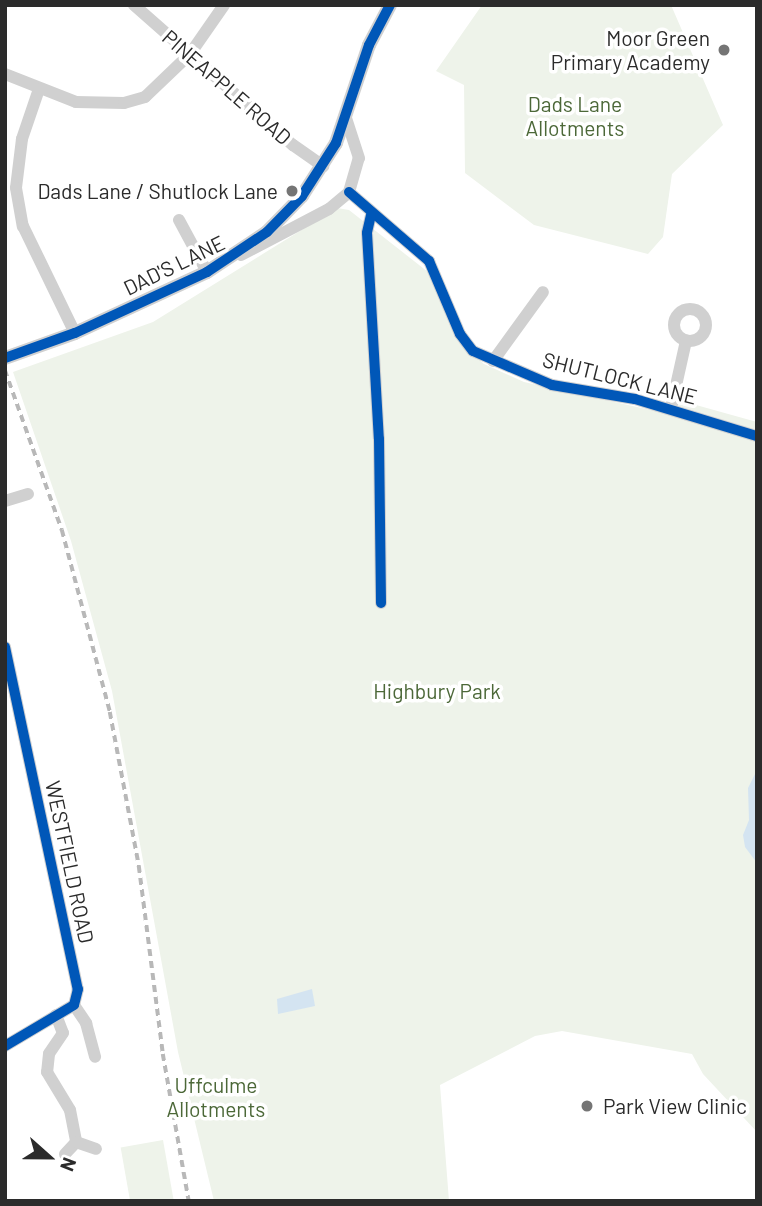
<!DOCTYPE html>
<style>
body{margin:0}
#map{position:relative;width:762px;height:1206px;overflow:hidden;background:#fff;font-family:Barlow,sans-serif}
div>[style]{position:absolute}
[style*='--x']{left:calc(var(--x)*1px);top:calc(var(--y)*1px);width:calc(var(--w)*1px);rotate:calc(var(--a)*1deg)}
.green>*{inset:0;background:#eef3ea;transform-origin:0 0}
.water>*{inset:0;background:#d4e4f1}
.minor>*{height:12px;margin:-6px;padding:0 6px;transform-origin:6px;border-radius:6px;background:#d0d0d0}
.minor>.ring{margin:-6px;padding:0;box-sizing:content-box;background:none;border:12px solid #d0d0d0;border-radius:50%}
.tertiary>*{height:14px;margin:-7px;padding:0 7px;transform-origin:7px;border-radius:7px;background:#d0d0d0}
.rail>*{height:3.5px;margin-top:-1.75px;transform-origin:0;background:repeating-linear-gradient(90deg,#b8b8b8 0 7px,transparent 0 12px)}
.cycleway>*{height:10px;margin:-5px;padding:0 5px;transform-origin:5px;border-radius:5px;background:#0057b8}
.dots>*{width:19px;height:19px;translate:-50% -50%;box-sizing:border-box;border:4px solid #fff;border-radius:50%}
span{translate:-50% -50%;white-space:nowrap;text-align:center;line-height:1.15;-webkit-text-stroke:7px #fff;paint-order:stroke}
.poi-label{font-size:21px;color:#2b2b2b}
.right{translate:-100% -50%;text-align:right}
.left{translate:0 -50%;text-align:left}
.street-label{font-size:21px;color:#2b2b2b}
.park-label{font-size:21px;color:#4c6838}
.frame{position:absolute;inset:0;border:7px solid #2b2b2b;pointer-events:none}
.north{position:absolute;left:14px;top:1122px;width:70px;height:70px;-webkit-text-stroke:5px #fff;paint-order:stroke;rotate:111deg;font-size:19px;font-weight:700;line-height:28px;text-align:center;color:#2b2b2b}
.north::after{content:'';display:block;margin:auto;width:24px;height:32px;background:#2b2b2b;clip-path:polygon(50% 0,100% 100%,50% 72%,0 100%)}
</style>
<div id="map">
<div class="green">
<div style="clip-path:polygon(482px 5px,671px 5px,723px 125px,672px 174px,663px 237px,648px 254px,534px 225px,465px 173px,464px 85px,436px 71px)"></div>
<div style="clip-path:polygon(337px 208px,349px 210px,428px 272px,459px 342px,484px 364px,524px 382px,669px 414px,757px 441px,757px 1132px,703px 1074px,692px 1054px,562px 1031px,535px 1036px,440px 1085px,449px 1201px,214px 1201px,178px 1052px,112px 691px,71px 541px,13px 372px,153px 322px)"></div>
<div style="clip-path:polygon(678px 400px,757px 422px,757px 430px,676px 405px)"></div>
<div style="left:163px;top:1140px;width:62px;height:43px;rotate:80deg"></div>
</div>
<div class="water">
<div style="clip-path:polygon(757px 770px,757px 863px,745px 847px,743px 835px,749px 820px,748px 788px)"></div>
<div style="clip-path:polygon(312px 989px,315px 1006px,278px 1014px,277px 999px)"></div>
</div>
<div class="minor">
<div style="--x:134;--y:5;--w:212;--a:41.4"></div>
<div style="--x:293;--y:145;--w:37;--a:35"></div>
<div style="--x:5;--y:74;--w:76;--a:21.5"></div>
<div style="--x:76;--y:102;--w:48;--a:1.2"></div>
<div style="--x:124;--y:103;--w:22;--a:-16"></div>
<div style="--x:145;--y:97;--w:62;--a:-43.7"></div>
<div style="--x:190;--y:54;--w:60;--a:-55.2"></div>
<div style="--x:39;--y:89;--w:53;--a:108.8"></div>
<div style="--x:22;--y:139;--w:49;--a:97"></div>
<div style="--x:16;--y:188;--w:39;--a:80"></div>
<div style="--x:23;--y:226;--w:119;--a:64.1"></div>
<div style="--x:349;--y:192;--w:106;--a:40.8"></div>
<div style="--x:429;--y:261;--w:79;--a:67"></div>
<div style="--x:460;--y:334;--w:21;--a:53"></div>
<div style="--x:473;--y:351;--w:86;--a:23.3"></div>
<div style="--x:552;--y:385;--w:84;--a:9.6"></div>
<div style="--x:635;--y:399;--w:127;--a:16.9"></div>
<div style="--x:371;--y:215;--w:18;--a:103"></div>
<div style="--x:367;--y:233;--w:206;--a:86.7"></div>
<div style="--x:379;--y:439;--w:164;--a:89.3"></div>
<div style="--x:179;--y:220;--w:59;--a:61.7"></div>
<div style="--x:241;--y:255;--w:99;--a:-27.6"></div>
<div style="--x:329;--y:209;--w:26;--a:-40"></div>
<div style="--x:349;--y:192;--w:35;--a:-74"></div>
<div style="--x:359;--y:158;--w:42;--a:-108"></div>
<div class="ring" style="left:674px;top:309px;width:20px;height:20px"></div>
<div style="--x:493;--y:361;--w:85;--a:-54.1"></div>
<div style="--x:671;--y:408;--w:69;--a:-77.4"></div>
<div style="--x:5;--y:501;--w:24;--a:-17"></div>
<div style="--x:5;--y:647;--w:350;--a:78"></div>
<div style="--x:78;--y:989;--w:16;--a:104"></div>
<div style="--x:74;--y:1005;--w:80;--a:149.3"></div>
<div style="--x:74;--y:1005;--w:22;--a:56"></div>
<div style="--x:86;--y:1023;--w:35;--a:75"></div>
<div style="--x:56;--y:1015;--w:19;--a:69"></div>
<div style="--x:63;--y:1033;--w:25;--a:124"></div>
<div style="--x:49;--y:1054;--w:18;--a:96"></div>
<div style="--x:47;--y:1072;--w:44;--a:58.8"></div>
<div style="--x:70;--y:1110;--w:33;--a:79"></div>
<div style="--x:65;--y:1154;--w:16;--a:-47"></div>
<div style="--x:76;--y:1142;--w:21;--a:19"></div>
</div>
<div class="tertiary">
<div style="--x:5;--y:358;--w:74;--a:-19.7"></div>
<div style="--x:75;--y:333;--w:145;--a:-24.8"></div>
<div style="--x:207;--y:272;--w:72;--a:-33.7"></div>
<div style="--x:267;--y:232;--w:50;--a:-45.8"></div>
<div style="--x:302;--y:196;--w:63;--a:-57.3"></div>
<div style="--x:336;--y:143;--w:103;--a:-71.4"></div>
<div style="--x:369;--y:45;--w:45;--a:-62.3"></div>
</div>
<div class="rail">
<div style="--x:5;--y:370;--w:170;--a:70.4"></div>
<div style="--x:62;--y:530;--w:188;--a:75.2"></div>
<div style="--x:110;--y:712;--w:157;--a:79.3"></div>
<div style="--x:139;--y:866;--w:190;--a:82.7"></div>
<div style="--x:163;--y:1054;--w:149;--a:80"></div>
</div>
<div class="cycleway">
<div style="--x:349;--y:192;--w:106;--a:40.8"></div>
<div style="--x:429;--y:261;--w:79;--a:67"></div>
<div style="--x:460;--y:334;--w:21;--a:53"></div>
<div style="--x:473;--y:351;--w:86;--a:23.3"></div>
<div style="--x:552;--y:385;--w:84;--a:9.6"></div>
<div style="--x:635;--y:399;--w:127;--a:16.9"></div>
<div style="--x:371;--y:215;--w:18;--a:103"></div>
<div style="--x:367;--y:233;--w:206;--a:86.7"></div>
<div style="--x:379;--y:439;--w:164;--a:89.3"></div>
<div style="--x:5;--y:358;--w:74;--a:-19.7"></div>
<div style="--x:75;--y:333;--w:145;--a:-24.8"></div>
<div style="--x:207;--y:272;--w:72;--a:-33.7"></div>
<div style="--x:267;--y:232;--w:50;--a:-45.8"></div>
<div style="--x:302;--y:196;--w:63;--a:-57.3"></div>
<div style="--x:336;--y:143;--w:103;--a:-71.4"></div>
<div style="--x:369;--y:45;--w:45;--a:-62.3"></div>
<div style="--x:5;--y:647;--w:350;--a:78"></div>
<div style="--x:78;--y:989;--w:16;--a:104"></div>
<div style="--x:74;--y:1005;--w:80;--a:149.3"></div>
</div>
<div class="dots">
<div style="left:724px;top:50px;background:#757575"></div>
<div style="left:292px;top:191px;background:#757575"></div>
<div style="left:587px;top:1106px;background:#757575"></div>
</div>
<div class="poi-label">
<span class="right" style="left:710px;top:50px">Moor Green<br>Primary Academy</span>
<span class="right" style="left:278px;top:191px">Dads Lane / Shutlock Lane</span>
<span class="left" style="left:603px;top:1106px">Park View Clinic</span>
</div>
<div class="street-label">
<span style="left:227px;top:87px;rotate:41deg">PINEAPPLE ROAD</span>
<span style="left:174px;top:265px;rotate:-26deg">DAD'S LANE</span>
<span style="left:620px;top:378px;rotate:14deg">SHUTLOCK LANE</span>
<span style="left:70px;top:862px;rotate:78deg">WESTFIELD ROAD</span>
</div>
<div class="park-label">
<span style="left:575px;top:116px">Dads Lane<br>Allotments</span>
<span style="left:437px;top:691px">Highbury Park</span>
<span style="left:216px;top:1097px">Uffculme<br>Allotments</span>
</div>
<div class="frame"></div>
<div class="north">N</div>
</div>
